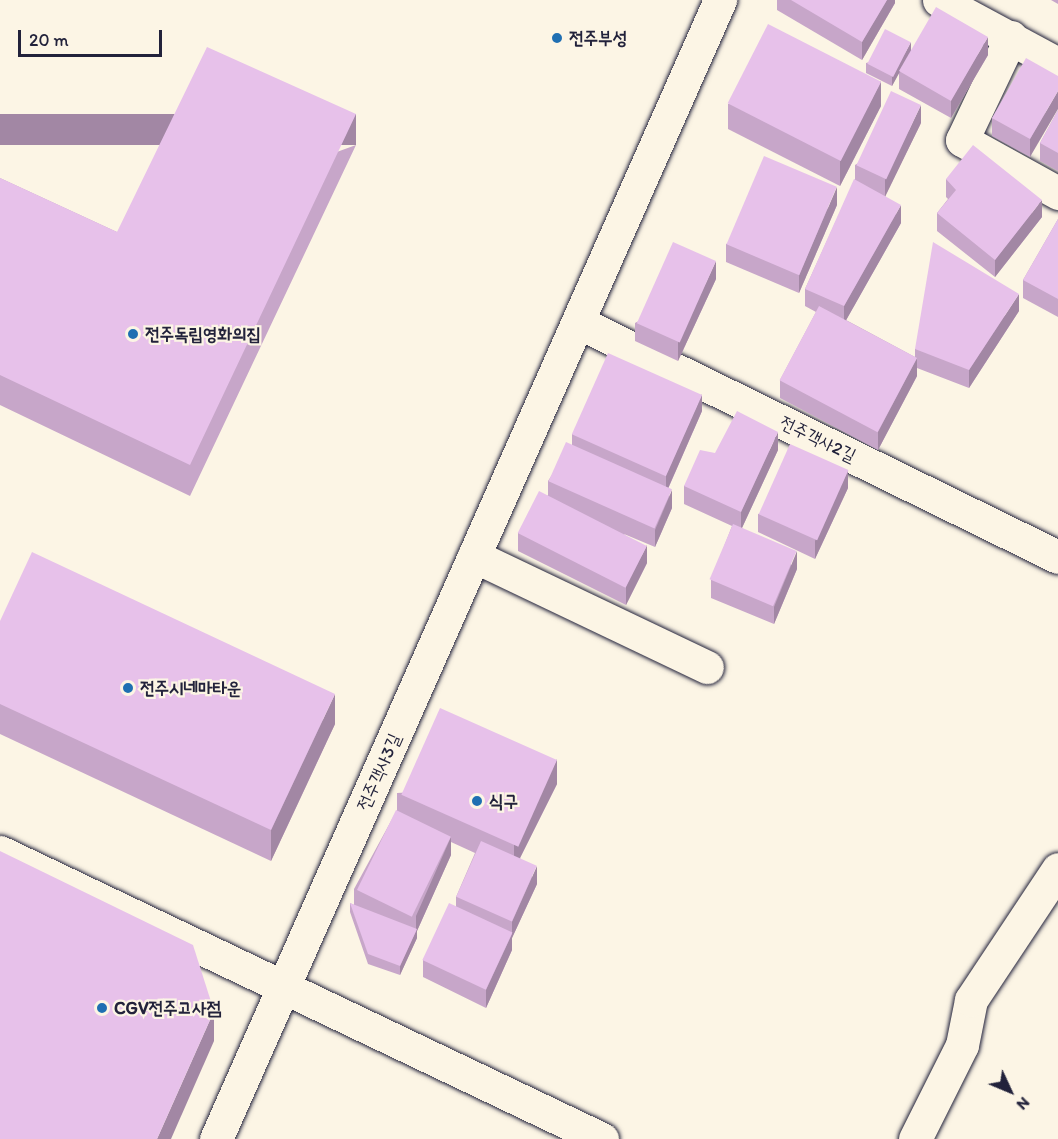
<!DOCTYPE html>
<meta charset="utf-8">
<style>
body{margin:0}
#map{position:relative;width:1058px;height:1139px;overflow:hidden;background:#fcf5e5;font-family:Itim,"Poor Story",sans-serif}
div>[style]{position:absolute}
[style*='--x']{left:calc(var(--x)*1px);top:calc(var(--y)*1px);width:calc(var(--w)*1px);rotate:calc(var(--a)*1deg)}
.roads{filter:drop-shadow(0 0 2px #22223b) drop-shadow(0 0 2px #22223b)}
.minor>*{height:33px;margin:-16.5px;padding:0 16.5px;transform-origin:16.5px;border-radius:16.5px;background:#fcf5e5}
.wall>*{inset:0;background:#c7a6c9}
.shaded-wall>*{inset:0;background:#a287a4;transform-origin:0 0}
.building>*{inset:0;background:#e7c1ea;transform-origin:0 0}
.dots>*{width:16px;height:16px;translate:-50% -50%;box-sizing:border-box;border:3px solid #fcf5e5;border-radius:50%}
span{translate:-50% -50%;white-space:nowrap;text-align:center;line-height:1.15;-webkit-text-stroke:4.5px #fcf5e5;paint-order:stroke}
.poi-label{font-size:18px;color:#22223b;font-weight:700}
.left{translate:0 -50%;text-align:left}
.street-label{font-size:18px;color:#22223b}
.north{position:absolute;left:980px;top:1061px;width:60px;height:60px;-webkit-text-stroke:4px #fcf5e5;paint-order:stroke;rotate:134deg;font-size:16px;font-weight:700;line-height:24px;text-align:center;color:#22223b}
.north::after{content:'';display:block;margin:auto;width:21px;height:27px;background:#22223b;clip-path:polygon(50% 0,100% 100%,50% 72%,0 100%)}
.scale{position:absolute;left:18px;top:30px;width:144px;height:27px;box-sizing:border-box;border:3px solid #22223b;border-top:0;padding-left:8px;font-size:18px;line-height:21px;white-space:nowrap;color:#22223b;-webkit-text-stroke:4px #fcf5e5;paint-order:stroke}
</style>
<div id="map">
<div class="roads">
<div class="minor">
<div style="--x:939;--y:0;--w:135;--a:28.3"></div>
<div style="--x:1011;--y:37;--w:114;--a:115.4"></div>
<div style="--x:962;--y:140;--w:110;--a:28.9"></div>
<div style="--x:578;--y:322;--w:534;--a:26.09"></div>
<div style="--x:474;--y:556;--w:258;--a:25.5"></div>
<div style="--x:0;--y:852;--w:667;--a:25.49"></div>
<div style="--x:216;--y:1139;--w:1246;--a:-66.13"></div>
<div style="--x:915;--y:1139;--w:105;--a:-63.4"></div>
<div style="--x:962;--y:1045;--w:46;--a:-78.7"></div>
<div style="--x:971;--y:1000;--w:157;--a:-56.4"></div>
</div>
</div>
<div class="wall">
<div style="clip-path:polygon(777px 0,895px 0,895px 3px,862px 60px,777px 10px)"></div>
<div style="clip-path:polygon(1051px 0,1058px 0,1058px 4px)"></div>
<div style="clip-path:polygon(911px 51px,988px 55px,951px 118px,899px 89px,899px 72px,892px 86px,866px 73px,866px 63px)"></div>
<div style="clip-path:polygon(1058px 76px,1030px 157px,992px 136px,992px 118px)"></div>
<div style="clip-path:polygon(728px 104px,881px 106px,840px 186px,728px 129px)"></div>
<div style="clip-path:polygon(1058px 110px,1058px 171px,1040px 161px,1040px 143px)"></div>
<div style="clip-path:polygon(921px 123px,885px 196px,901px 223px,846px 320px,915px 357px,915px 349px,1019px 311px,969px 388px,917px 368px,917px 376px,878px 450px,780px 398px,780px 380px,816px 312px,805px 306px,805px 289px,855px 179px,855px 165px)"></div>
<div style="clip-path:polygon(356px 145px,190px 496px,0 405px,0 178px,117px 232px)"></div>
<div style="clip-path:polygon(946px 179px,1042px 217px,995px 277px,937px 231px,937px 213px,948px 199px,946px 197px)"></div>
<div style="clip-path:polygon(837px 205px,799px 293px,726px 262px,726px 244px)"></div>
<div style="clip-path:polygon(1058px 219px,1058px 317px,1023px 298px,1023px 280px)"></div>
<div style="clip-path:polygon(716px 279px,678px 361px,635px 341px,635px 323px)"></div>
<div style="clip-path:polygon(702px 411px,668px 489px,672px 508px,655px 547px,624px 534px,647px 563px,626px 605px,518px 551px,518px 533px,548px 495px,548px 481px,572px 445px,572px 434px)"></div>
<div style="clip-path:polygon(778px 450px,742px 528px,797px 569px,774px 624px,711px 598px,711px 580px,732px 526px,684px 504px,684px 486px,715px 453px)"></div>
<div style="clip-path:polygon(848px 488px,815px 559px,758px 532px,758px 514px)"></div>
<div style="clip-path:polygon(0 621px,335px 724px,271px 861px,0 734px)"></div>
<div style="clip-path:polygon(557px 784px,520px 858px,537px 884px,512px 938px,512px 950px,486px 1008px,423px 977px,423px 960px,456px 906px,456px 897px,475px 853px,451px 842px,451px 855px,417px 931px,417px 938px,400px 975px,368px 964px,350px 912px,350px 903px,354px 905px,354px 889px,397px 810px,397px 793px)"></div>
</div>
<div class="shaded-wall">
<div style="clip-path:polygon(887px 0,895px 0,895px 3px,862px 60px,862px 42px)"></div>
<div style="clip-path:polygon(988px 37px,988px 55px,951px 118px,951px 100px)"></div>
<div style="clip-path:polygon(911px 42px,911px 52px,892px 86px,892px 77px)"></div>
<div style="clip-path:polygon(881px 81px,881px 106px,840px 186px,840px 161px)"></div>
<div style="clip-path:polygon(1058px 91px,1058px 109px,1030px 157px,1030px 139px)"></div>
<div style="clip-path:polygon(921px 105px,921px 123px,885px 197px,885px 180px)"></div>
<div style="left:356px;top:114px;width:31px;height:388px;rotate:90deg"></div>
<div style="clip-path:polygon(837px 187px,837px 205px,799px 293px,799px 275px)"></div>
<div style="clip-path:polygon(1042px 200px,1042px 217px,995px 277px,995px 260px)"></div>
<div style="clip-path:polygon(901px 205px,901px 223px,844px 324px,844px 306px)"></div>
<div style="clip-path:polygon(716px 261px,716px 279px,678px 361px,678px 343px)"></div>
<div style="clip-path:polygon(1019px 294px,1019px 311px,969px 388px,969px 370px)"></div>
<div style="clip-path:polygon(917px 358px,917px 376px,878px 450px,878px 432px)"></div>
<div style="clip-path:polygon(702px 394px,702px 411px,666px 493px,666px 475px)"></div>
<div style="clip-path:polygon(778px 432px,778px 450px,741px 530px,741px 512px)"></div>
<div style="clip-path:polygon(848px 470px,848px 488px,815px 559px,815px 541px)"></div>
<div style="clip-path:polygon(672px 490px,672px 508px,655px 547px,655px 530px)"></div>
<div style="clip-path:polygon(647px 545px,647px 563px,626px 605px,626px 587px)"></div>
<div style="clip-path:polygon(797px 551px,797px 569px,774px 624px,774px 607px)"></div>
<div style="clip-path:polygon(335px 694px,335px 724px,271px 861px,271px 830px)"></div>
<div style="clip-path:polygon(557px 759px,557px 784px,514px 870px,514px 845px)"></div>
<div style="clip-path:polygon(451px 837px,451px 855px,417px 931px,417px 938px,400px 975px,400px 966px,416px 931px,416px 916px)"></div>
<div style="clip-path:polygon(537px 866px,537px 884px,512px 938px,512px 950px,486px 1008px,486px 990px,512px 934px,512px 922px)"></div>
<div style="clip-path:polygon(214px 1011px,214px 1041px,171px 1139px,157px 1139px)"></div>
</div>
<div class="building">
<div style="clip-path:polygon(791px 0,887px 0,862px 42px)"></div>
<div style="left:936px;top:7px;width:60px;height:74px;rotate:30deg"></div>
<div style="left:768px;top:24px;width:127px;height:89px;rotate:27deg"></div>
<div style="left:885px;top:29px;width:29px;height:39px;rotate:27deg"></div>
<div style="clip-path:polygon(207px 47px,356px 114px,190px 465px,0 375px,0 178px,117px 232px)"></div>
<div style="clip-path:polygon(1026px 58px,1058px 76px,1058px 91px,1030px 139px,992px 118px)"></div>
<div style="left:891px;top:91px;width:33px;height:82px;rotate:25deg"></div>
<div style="clip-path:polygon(1058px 110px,1058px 153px,1040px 143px)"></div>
<div style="clip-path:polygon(973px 145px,1042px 200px,995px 260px,937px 213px,956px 190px,946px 179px)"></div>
<div style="left:764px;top:156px;width:79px;height:96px;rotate:23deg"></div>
<div style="clip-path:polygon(854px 179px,901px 205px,844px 306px,805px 289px)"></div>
<div style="clip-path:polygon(1058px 219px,1058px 299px,1023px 280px)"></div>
<div style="left:673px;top:242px;width:47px;height:89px;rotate:24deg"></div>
<div style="clip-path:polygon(933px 242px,1019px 294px,969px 370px,915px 349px)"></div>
<div style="left:819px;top:306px;width:111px;height:84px;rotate:28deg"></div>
<div style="left:608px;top:353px;width:103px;height:89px;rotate:24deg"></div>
<div style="clip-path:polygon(737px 411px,778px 432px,741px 512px,684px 486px,700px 450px,715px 453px)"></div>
<div style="left:566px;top:442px;width:116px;height:43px;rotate:24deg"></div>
<div style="left:790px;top:444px;width:64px;height:77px;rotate:24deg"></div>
<div style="left:539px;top:491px;width:121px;height:47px;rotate:27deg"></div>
<div style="left:733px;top:524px;width:69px;height:60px;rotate:23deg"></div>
<div style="clip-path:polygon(32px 552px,335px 694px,271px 830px,0 704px,0 621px)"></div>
<div style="left:440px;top:708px;width:128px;height:95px;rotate:24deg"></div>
<div style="left:396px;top:810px;width:61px;height:89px;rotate:26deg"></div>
<div style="left:481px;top:841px;width:61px;height:61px;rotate:24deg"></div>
<div style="clip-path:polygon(0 851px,193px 945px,214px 1011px,157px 1139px,0 1139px)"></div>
<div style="clip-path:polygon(350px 903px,417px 929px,400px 966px,368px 954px)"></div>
<div style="left:449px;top:903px;width:70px;height:63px;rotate:25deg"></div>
</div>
<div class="dots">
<div style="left:557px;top:38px;background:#1f6fb2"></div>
<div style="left:133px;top:334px;background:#1f6fb2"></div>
<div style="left:128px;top:688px;background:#1f6fb2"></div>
<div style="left:477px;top:801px;background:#1f6fb2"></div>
<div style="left:102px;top:1008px;background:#1f6fb2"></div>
</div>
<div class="poi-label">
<span class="left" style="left:569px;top:38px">전주부성</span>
<span class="left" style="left:145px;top:334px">전주독립영화의집</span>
<span class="left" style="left:140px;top:688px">전주시네마타운</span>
<span class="left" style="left:489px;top:801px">식구</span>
<span class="left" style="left:114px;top:1008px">CGV전주고사점</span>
</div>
<div class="street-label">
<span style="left:818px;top:439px;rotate:26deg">전주객사2길</span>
<span style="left:379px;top:772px;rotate:-66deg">전주객사3길</span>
</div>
<div class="north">N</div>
<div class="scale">20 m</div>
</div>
